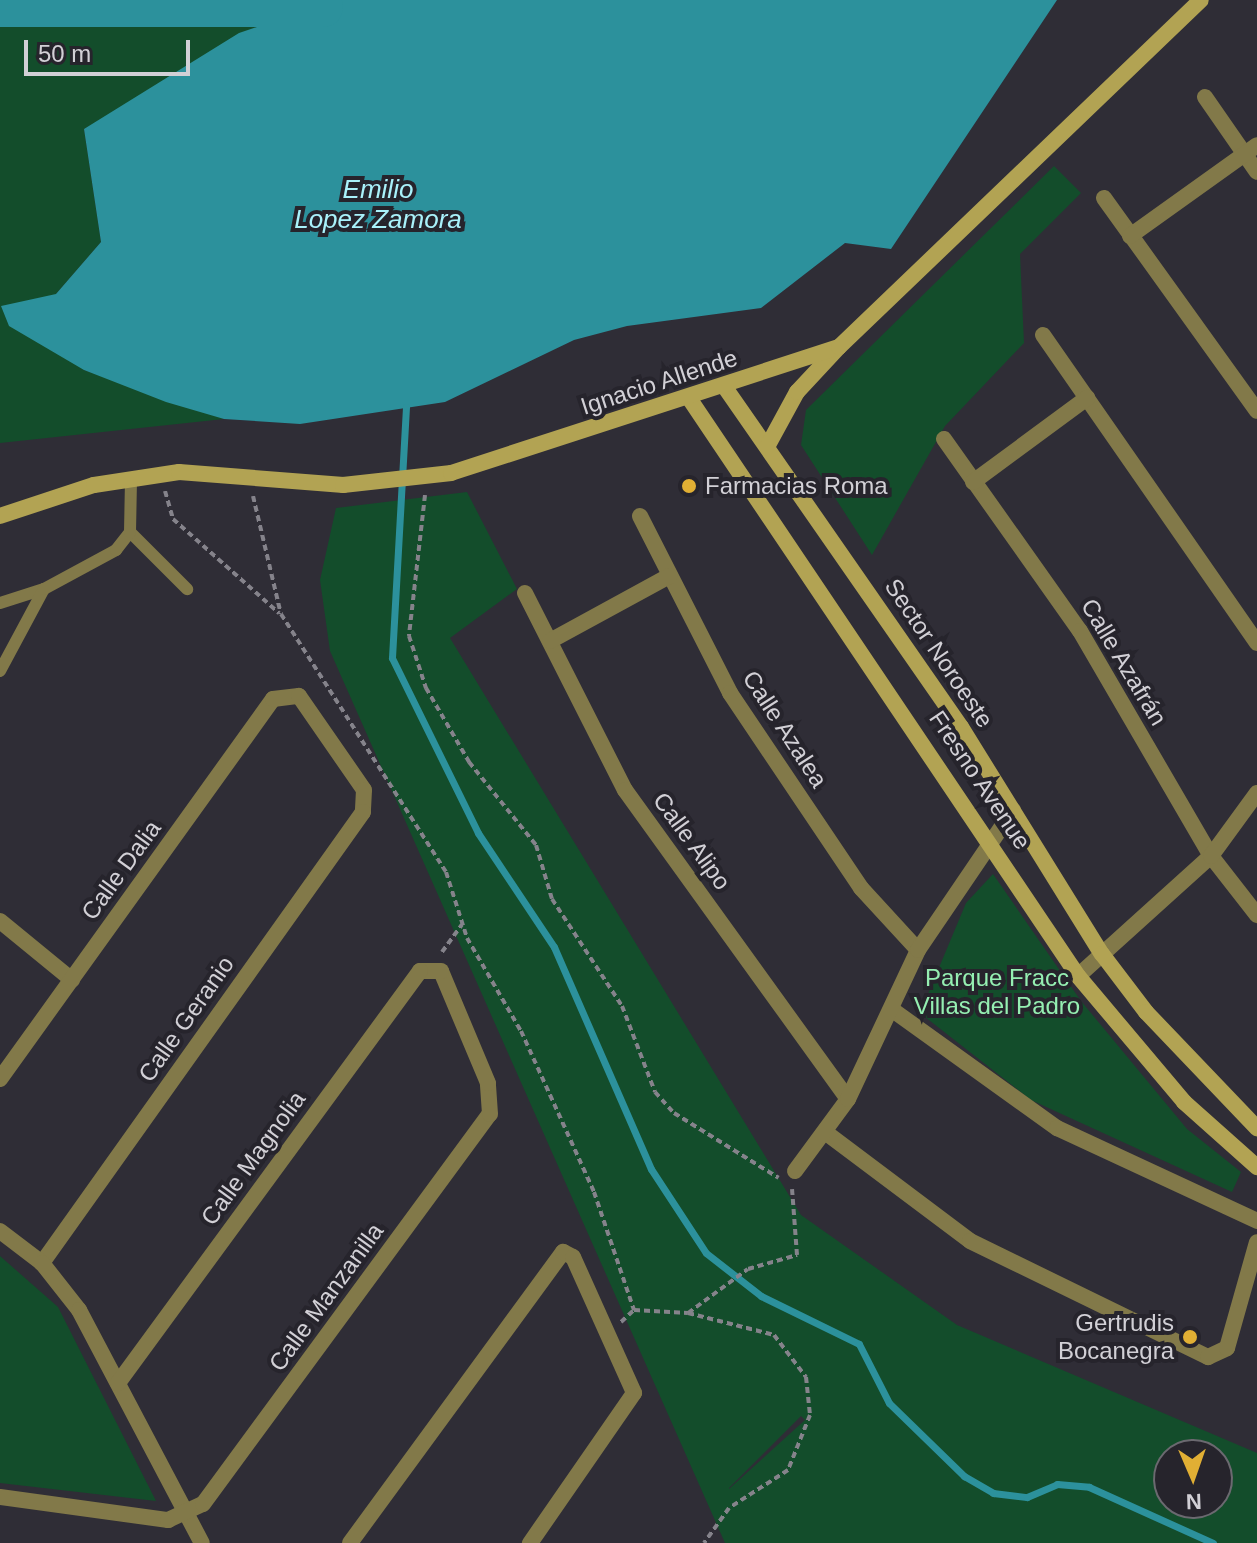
<!DOCTYPE html>
<meta charset="utf-8">
<style>
body{margin:0}
#map{position:relative;width:1257px;height:1543px;overflow:hidden;background:#2f2d36;font-family:Arial,sans-serif}
div>[style]{position:absolute}
[style*='--x']{left:calc(var(--x)*1px);top:calc(var(--y)*1px);width:calc(var(--w)*1px);rotate:calc(var(--a)*1deg)}
.green>*{inset:0;background:#134d2b}
.water>*{inset:0;background:#2c919c}
.stream>*{height:7px;margin:-3.5px;padding:0 3.5px;transform-origin:3.5px;border-radius:3.5px;background:#2c919c}
.river>*{height:40px;margin:-20px;padding:0 20px;transform-origin:20px;border-radius:20px;background:#2c919c}
.path>*{height:4px;margin-top:-2px;transform-origin:0;background:repeating-linear-gradient(90deg,#85838b 0 6px,transparent 0 10px)}
.lane>*{height:12px;margin:-6px;padding:0 6px;transform-origin:6px;border-radius:6px;background:#827949}
.street>*{height:16px;margin:-8px;padding:0 8px;transform-origin:8px;border-radius:8px;background:#827949}
.secondary>*{height:16px;margin:-8px;padding:0 8px;transform-origin:8px;border-radius:8px;background:#b2a353}
.dots>*{width:22px;height:22px;translate:-50% -50%;box-sizing:border-box;border:4px solid #26242c;border-radius:50%}
span{translate:-50% -50%;white-space:nowrap;text-align:center;line-height:1.15;-webkit-text-stroke:8px #26242c;paint-order:stroke}
.street-label{font-size:24px;color:#d2d0d6}
.poi-label{font-size:24px;color:#d2d0d6}
.left{translate:0 -50%;text-align:left}
.right{translate:-100% -50%;text-align:right}
.park-label{font-size:24px;color:#95efb2}
.water-label{font-size:26px;color:#a9f1fa;font-style:italic}
.north{position:absolute;left:1153px;top:1439px;width:80px;height:80px;box-sizing:border-box;background:#26242c;border:2px solid #6b6970;border-radius:50%;rotate:178deg;font-size:22px;font-weight:700;line-height:32px;text-align:center;color:#d2d0d6}
.north::after{content:'';display:block;margin:auto;width:28px;height:36px;background:#e1af34;clip-path:polygon(50% 0,100% 100%,50% 72%,0 100%)}
.scale{position:absolute;left:24px;top:40px;width:166px;height:36px;box-sizing:border-box;border:4px solid #d2d0d6;border-top:0;padding-left:10px;font-size:24px;line-height:28px;white-space:nowrap;color:#d2d0d6;-webkit-text-stroke:6px #26242c;paint-order:stroke}
</style>
<div id="map">
<div class="green">
<div style="clip-path:polygon(0 0,337px 0,84px 129px,101px 242px,56px 294px,84px 370px,224px 419px,0 443px)"></div>
<div style="clip-path:polygon(1054px 166px,1081px 193px,1020px 254px,1024px 343px,945px 426px,872px 555px,801px 445px,806px 410px)"></div>
<div style="clip-path:polygon(evenodd,467px 492px,517px 589px,450px 638px,801px 1215px,957px 1325px,1257px 1453px,1257px 1543px,725px 1543px,330px 651px,320px 580px,336px 508px,467px 492px,801px 1416px,805px 1420px,729px 1489px,729px 1488px,801px 1416px,467px 492px,1169px 1455px,1217px 1455px,1217px 1503px,1169px 1503px,1169px 1455px)"></div>
<div style="clip-path:polygon(993px 874px,1081px 1001px,1187px 1129px,1241px 1172px,1232px 1192px,1031px 1100px,920px 1013px,966px 903px)"></div>
<div style="clip-path:polygon(0 1256px,58px 1307px,156px 1501px,0 1483px)"></div>
</div>
<div class="water">
<div style="clip-path:polygon(337px 0,1057px 0,891px 249px,845px 243px,761px 308px,627px 326px,574px 340px,445px 402px,300px 424px,224px 419px,166px 402px,84px 370px,9px 326px,1px 306px,56px 294px,101px 242px,84px 129px,239px 33px)"></div>
</div>
<div class="stream">
<div style="--x:406;--y:407;--w:251;--a:93.2"></div>
<div style="--x:392;--y:658;--w:195;--a:63.8"></div>
<div style="--x:478;--y:833;--w:137;--a:56.3"></div>
<div style="--x:554;--y:947;--w:242;--a:66.4"></div>
<div style="--x:651;--y:1169;--w:100;--a:56.8"></div>
<div style="--x:706;--y:1253;--w:70;--a:38"></div>
<div style="--x:761;--y:1296;--w:109;--a:26.1"></div>
<div style="--x:859;--y:1344;--w:66;--a:63"></div>
<div style="--x:889;--y:1403;--w:105;--a:44.2"></div>
<div style="--x:964;--y:1476;--w:34;--a:30"></div>
<div style="--x:993;--y:1493;--w:34;--a:7"></div>
<div style="--x:1027;--y:1497;--w:33;--a:-23"></div>
<div style="--x:1057;--y:1484;--w:32;--a:5"></div>
<div style="--x:1089;--y:1487;--w:136;--a:24.3"></div>
</div>
<div class="river">
<div style="--x:0;--y:7;--w:323;--a:0"></div>
</div>
<div class="path">
<div style="--x:165;--y:491;--w:29;--a:74"></div>
<div style="--x:173;--y:519;--w:142;--a:41.6"></div>
<div style="--x:425;--y:495;--w:142;--a:96.5"></div>
<div style="--x:409;--y:636;--w:55;--a:71.9"></div>
<div style="--x:426;--y:688;--w:86;--a:59.8"></div>
<div style="--x:469;--y:762;--w:107;--a:51.1"></div>
<div style="--x:536;--y:845;--w:56;--a:73.5"></div>
<div style="--x:552;--y:899;--w:128;--a:56.8"></div>
<div style="--x:622;--y:1006;--w:92;--a:69"></div>
<div style="--x:655;--y:1092;--w:28;--a:48"></div>
<div style="--x:674;--y:1113;--w:123;--a:31.8"></div>
<div style="--x:253;--y:496;--w:121;--a:76.7"></div>
<div style="--x:281;--y:614;--w:306;--a:57.4"></div>
<div style="--x:446;--y:872;--w:69;--a:72.3"></div>
<div style="--x:467;--y:938;--w:108;--a:59.9"></div>
<div style="--x:521;--y:1031;--w:177;--a:65.6"></div>
<div style="--x:594;--y:1192;--w:125;--a:71.3"></div>
<div style="--x:634;--y:1310;--w:54;--a:3.2"></div>
<div style="--x:688;--y:1313;--w:89;--a:14.3"></div>
<div style="--x:774;--y:1335;--w:53;--a:52.7"></div>
<div style="--x:806;--y:1377;--w:38;--a:84"></div>
<div style="--x:810;--y:1415;--w:59;--a:111.8"></div>
<div style="--x:788;--y:1470;--w:70;--a:147.2"></div>
<div style="--x:729;--y:1508;--w:43;--a:125.5"></div>
<div style="--x:442;--y:952;--w:34;--a:-54"></div>
<div style="--x:688;--y:1313;--w:74;--a:-36.3"></div>
<div style="--x:748;--y:1269;--w:51;--a:-15.9"></div>
<div style="--x:797;--y:1255;--w:66;--a:-94.3"></div>
<div style="--x:621;--y:1322;--w:18;--a:-43"></div>
</div>
<div class="lane">
<div style="--x:130;--y:532;--w:81;--a:45"></div>
<div style="--x:0;--y:603;--w:46;--a:-17.7"></div>
<div style="--x:0;--y:671;--w:93;--a:-61.8"></div>
<div style="--x:44;--y:589;--w:82;--a:-28.4"></div>
<div style="--x:116;--y:550;--w:23;--a:-52"></div>
<div style="--x:130;--y:532;--w:53;--a:-88.9"></div>
</div>
<div class="street">
<div style="--x:1205;--y:97;--w:91;--a:55.3"></div>
<div style="--x:1104;--y:198;--w:262;--a:54.3"></div>
<div style="--x:1130;--y:236;--w:156;--a:-35.6"></div>
<div style="--x:1043;--y:335;--w:375;--a:55.2"></div>
<div style="--x:944;--y:439;--w:235;--a:54.7"></div>
<div style="--x:1080;--y:631;--w:260;--a:59.8"></div>
<div style="--x:1211;--y:856;--w:75;--a:52.1"></div>
<div style="--x:973;--y:482;--w:142;--a:-36.4"></div>
<div style="--x:640;--y:516;--w:199;--a:63"></div>
<div style="--x:730;--y:693;--w:235;--a:56.1"></div>
<div style="--x:861;--y:888;--w:84;--a:47.4"></div>
<div style="--x:525;--y:593;--w:221;--a:63.1"></div>
<div style="--x:625;--y:790;--w:381;--a:54.2"></div>
<div style="--x:550;--y:641;--w:136;--a:-28.6"></div>
<div style="--x:0;--y:921;--w:93;--a:39.3"></div>
<div style="--x:1078;--y:976;--w:179;--a:-42.1"></div>
<div style="--x:1211;--y:856;--w:78;--a:-53.9"></div>
<div style="--x:894;--y:1011;--w:201;--a:35.7"></div>
<div style="--x:1057;--y:1128;--w:221;--a:24.9"></div>
<div style="--x:0;--y:1079;--w:468;--a:-54.3"></div>
<div style="--x:273;--y:699;--w:26;--a:-7"></div>
<div style="--x:299;--y:696;--w:114;--a:55.3"></div>
<div style="--x:364;--y:790;--w:22;--a:93"></div>
<div style="--x:363;--y:812;--w:554;--a:125.44"></div>
<div style="--x:825;--y:1132;--w:181;--a:36.9"></div>
<div style="--x:970;--y:1241;--w:265;--a:26"></div>
<div style="--x:1208;--y:1357;--w:21;--a:-25"></div>
<div style="--x:1227;--y:1348;--w:110;--a:-74.2"></div>
<div style="--x:795;--y:1171;--w:89;--a:-53.6"></div>
<div style="--x:848;--y:1099;--w:165;--a:-64.8"></div>
<div style="--x:918;--y:950;--w:169;--a:-55.8"></div>
<div style="--x:0;--y:1231;--w:53;--a:37.3"></div>
<div style="--x:42;--y:1263;--w:60;--a:51.8"></div>
<div style="--x:79;--y:1310;--w:263;--a:62.2"></div>
<div style="--x:0;--y:1497;--w:170;--a:7.8"></div>
<div style="--x:168;--y:1520;--w:38;--a:-25"></div>
<div style="--x:203;--y:1504;--w:484;--a:-53.7"></div>
<div style="--x:490;--y:1114;--w:31;--a:-94"></div>
<div style="--x:488;--y:1083;--w:121;--a:-112.8"></div>
<div style="--x:441;--y:971;--w:21;--a:180"></div>
<div style="--x:420;--y:971;--w:511;--a:126.24"></div>
<div style="--x:350;--y:1543;--w:361;--a:-53.8"></div>
<div style="--x:563;--y:1252;--w:11;--a:27"></div>
<div style="--x:573;--y:1257;--w:149;--a:65.8"></div>
<div style="--x:634;--y:1393;--w:183;--a:124.7"></div>
</div>
<div class="secondary">
<div style="--x:724;--y:386;--w:415;--a:55.2"></div>
<div style="--x:961;--y:727;--w:267;--a:58.2"></div>
<div style="--x:1102;--y:954;--w:73;--a:52.8"></div>
<div style="--x:1146;--y:1012;--w:161;--a:46.3"></div>
<div style="--x:689;--y:398;--w:697;--a:56.06"></div>
<div style="--x:1078;--y:976;--w:165;--a:49.9"></div>
<div style="--x:1184;--y:1102;--w:98;--a:41.7"></div>
<div style="--x:767;--y:447;--w:63;--a:-61.4"></div>
<div style="--x:797;--y:392;--w:60;--a:-47"></div>
<div style="--x:0;--y:516;--w:99;--a:-18.3"></div>
<div style="--x:94;--y:485;--w:86;--a:-8.7"></div>
<div style="--x:179;--y:472;--w:165;--a:4.5"></div>
<div style="--x:343;--y:485;--w:109;--a:-6.3"></div>
<div style="--x:451;--y:473;--w:408;--a:-18"></div>
<div style="--x:839;--y:347;--w:501;--a:-43.79"></div>
</div>
<div class="dots">
<div style="left:689px;top:486px;background:#e1af34"></div>
<div style="left:1190px;top:1337px;background:#e1af34"></div>
</div>
<div class="street-label">
<span style="left:659px;top:382px;rotate:-18deg">Ignacio Allende</span>
<span style="left:939px;top:653px;rotate:56deg">Sector Noroeste</span>
<span style="left:1124px;top:662px;rotate:59deg">Calle Azafrán</span>
<span style="left:785px;top:729px;rotate:57deg">Calle Azalea</span>
<span style="left:980px;top:780px;rotate:56deg">Fresno Avenue</span>
<span style="left:692px;top:841px;rotate:54deg">Calle Alipo</span>
<span style="left:121px;top:870px;rotate:-54deg">Calle Dalia</span>
<span style="left:186px;top:1019px;rotate:-55deg">Calle Geranio</span>
<span style="left:253px;top:1158px;rotate:-54deg">Calle Magnolia</span>
<span style="left:326px;top:1297px;rotate:-54deg">Calle Manzanilla</span>
</div>
<div class="poi-label">
<span class="left" style="left:705px;top:486px">Farmacias Roma</span>
<span class="right" style="left:1174px;top:1337px">Gertrudis<br>Bocanegra</span>
</div>
<div class="park-label">
<span style="left:997px;top:992px">Parque Fracc<br>Villas del Padro</span>
</div>
<div class="water-label">
<span style="left:378px;top:205px">Emilio<br>Lopez Zamora</span>
</div>
<div class="north">N</div>
<div class="scale">50 m</div>
</div>
